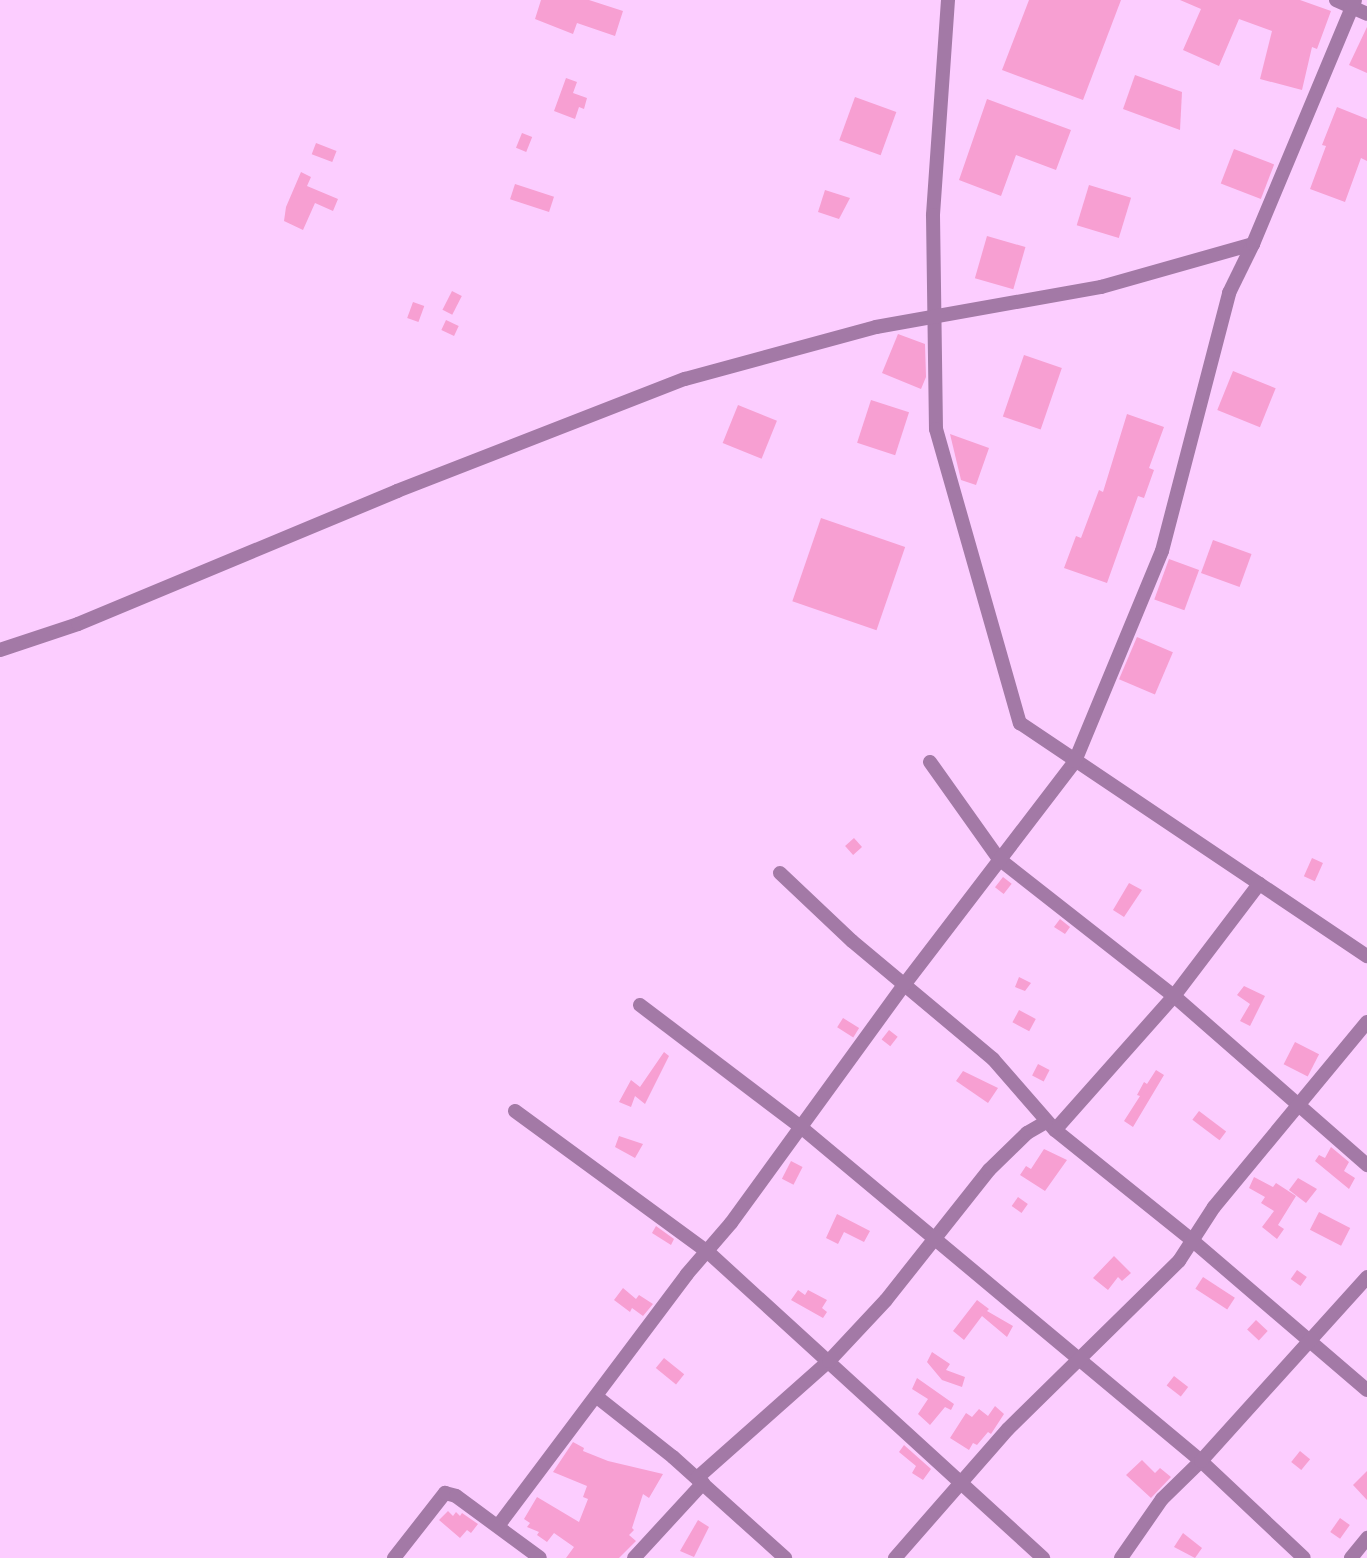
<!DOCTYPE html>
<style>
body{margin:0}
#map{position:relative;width:1367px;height:1558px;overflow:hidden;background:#fccdff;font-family:"Titillium Web",sans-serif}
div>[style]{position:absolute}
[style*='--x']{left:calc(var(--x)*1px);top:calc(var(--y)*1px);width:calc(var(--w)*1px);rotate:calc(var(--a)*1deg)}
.building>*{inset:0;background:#f79fd2;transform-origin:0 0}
.minor>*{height:14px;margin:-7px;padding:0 7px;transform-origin:7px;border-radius:7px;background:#a379a6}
span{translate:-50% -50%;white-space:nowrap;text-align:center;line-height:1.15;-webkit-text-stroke:6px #fff;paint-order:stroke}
</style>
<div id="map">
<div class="building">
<div style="clip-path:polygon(541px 0,589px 0,623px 11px,615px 36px,577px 23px,573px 34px,535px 19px)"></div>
<div style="clip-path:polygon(1029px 0,1121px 0,1083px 100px,1002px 70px)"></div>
<div style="clip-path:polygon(1180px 0,1300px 0,1331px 11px,1317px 49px,1312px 47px,1302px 90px,1260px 79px,1272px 31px,1239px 19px,1219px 66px,1183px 50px,1201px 9px)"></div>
<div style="clip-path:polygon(1367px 27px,1367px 73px,1349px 65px)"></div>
<div style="clip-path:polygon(1135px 75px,1182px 92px,1180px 130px,1123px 109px)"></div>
<div style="clip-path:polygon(566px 78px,577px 82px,573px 93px,587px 98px,584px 109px,579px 107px,575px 119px,554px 111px)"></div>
<div style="left:855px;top:97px;width:44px;height:46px;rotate:20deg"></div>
<div style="clip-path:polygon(987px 99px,1071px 130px,1056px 170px,1016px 155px,1001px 196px,959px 180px)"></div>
<div style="clip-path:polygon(1337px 107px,1367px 119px,1367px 161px,1361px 158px,1345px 202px,1310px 189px,1326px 146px,1322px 145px)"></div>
<div style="left:522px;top:133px;width:11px;height:16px;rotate:22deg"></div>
<div style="left:316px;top:143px;width:22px;height:12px;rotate:21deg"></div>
<div style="left:1234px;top:149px;width:43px;height:37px;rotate:21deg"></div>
<div style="clip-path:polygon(301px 172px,311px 177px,307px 186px,338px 199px,333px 211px,315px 203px,303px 230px,284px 221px,286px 207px)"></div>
<div style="left:515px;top:184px;width:41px;height:16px;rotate:18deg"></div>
<div style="left:1089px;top:185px;width:44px;height:42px;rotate:17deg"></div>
<div style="clip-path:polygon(825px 190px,850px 198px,839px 219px,818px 212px)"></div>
<div style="left:987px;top:236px;width:40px;height:44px;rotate:16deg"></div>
<div style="left:452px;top:291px;width:11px;height:21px;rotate:27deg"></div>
<div style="left:413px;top:302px;width:12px;height:17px;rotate:20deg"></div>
<div style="left:446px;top:320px;width:14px;height:11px;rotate:25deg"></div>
<div style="clip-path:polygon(898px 334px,925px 344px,926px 377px,921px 389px,882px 373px)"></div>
<div style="left:1024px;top:355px;width:40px;height:65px;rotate:19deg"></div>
<div style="left:1233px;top:371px;width:46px;height:42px;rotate:22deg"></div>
<div style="left:871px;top:400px;width:40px;height:45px;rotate:18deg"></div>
<div style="left:738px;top:405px;width:42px;height:41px;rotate:22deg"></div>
<div style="clip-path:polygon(1127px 414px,1164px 427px,1149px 468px,1154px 470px,1144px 498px,1138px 496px,1107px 583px,1064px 568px,1076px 536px,1081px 538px,1099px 490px,1103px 492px)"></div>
<div style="clip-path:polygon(950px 434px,989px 448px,976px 485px,961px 480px)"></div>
<div style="left:821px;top:518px;width:89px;height:88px;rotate:19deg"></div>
<div style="left:1213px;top:540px;width:41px;height:35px;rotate:20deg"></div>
<div style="left:1169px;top:559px;width:32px;height:43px;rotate:20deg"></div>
<div style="left:1137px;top:637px;width:39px;height:46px;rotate:23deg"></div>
<div style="left:854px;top:838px;width:12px;height:12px;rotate:48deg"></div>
<div style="left:1312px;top:858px;width:12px;height:20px;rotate:24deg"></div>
<div style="left:1003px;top:877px;width:11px;height:13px;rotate:38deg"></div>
<div style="clip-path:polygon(1129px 883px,1142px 890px,1124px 917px,1113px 910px)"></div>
<div style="clip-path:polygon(1060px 919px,1070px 927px,1065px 934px,1054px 927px)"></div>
<div style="clip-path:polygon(1019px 977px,1031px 983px,1025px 991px,1015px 987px)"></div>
<div style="clip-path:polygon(1244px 986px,1265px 996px,1250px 1026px,1240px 1021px,1250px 1004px,1237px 995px)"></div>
<div style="left:1019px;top:1010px;width:19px;height:14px;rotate:28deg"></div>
<div style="left:843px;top:1018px;width:19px;height:11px;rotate:32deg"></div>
<div style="left:889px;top:1030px;width:11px;height:12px;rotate:38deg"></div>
<div style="left:1295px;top:1042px;width:27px;height:25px;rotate:27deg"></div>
<div style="clip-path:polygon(664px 1052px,669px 1056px,645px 1104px,635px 1096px,631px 1107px,619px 1102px,631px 1080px,640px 1087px)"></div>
<div style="left:1038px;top:1064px;width:13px;height:13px;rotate:27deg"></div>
<div style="clip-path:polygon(1156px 1070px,1164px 1075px,1133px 1127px,1124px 1121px,1140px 1096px,1137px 1095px,1144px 1082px,1147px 1084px)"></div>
<div style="clip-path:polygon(963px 1071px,998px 1088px,988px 1103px,956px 1081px)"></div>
<div style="left:1199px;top:1111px;width:34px;height:11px;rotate:37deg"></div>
<div style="clip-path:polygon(619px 1136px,643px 1144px,635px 1158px,615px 1147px)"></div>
<div style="clip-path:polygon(1331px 1147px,1349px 1162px,1344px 1171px,1355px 1178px,1349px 1189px,1315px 1161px,1319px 1155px,1325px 1158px)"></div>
<div style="clip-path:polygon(1044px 1149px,1067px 1160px,1045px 1191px,1020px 1175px,1026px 1166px,1031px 1169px)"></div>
<div style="left:791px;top:1161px;width:13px;height:20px;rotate:27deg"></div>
<div style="clip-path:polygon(1254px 1177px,1273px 1187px,1276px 1183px,1296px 1196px,1278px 1225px,1284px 1229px,1277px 1239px,1262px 1227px,1274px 1211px,1261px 1203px,1265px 1197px,1249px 1188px)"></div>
<div style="clip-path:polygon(1298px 1178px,1317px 1189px,1306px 1203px,1289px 1190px)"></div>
<div style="left:1018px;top:1197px;width:12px;height:11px;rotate:35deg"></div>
<div style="left:1319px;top:1212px;width:35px;height:20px;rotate:27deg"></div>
<div style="clip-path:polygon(837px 1214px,870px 1231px,864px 1242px,844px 1232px,838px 1244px,826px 1238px)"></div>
<div style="clip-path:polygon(656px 1226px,674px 1239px,671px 1245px,652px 1233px)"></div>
<div style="clip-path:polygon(1114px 1256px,1131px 1273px,1122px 1281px,1118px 1277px,1108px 1290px,1093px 1278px)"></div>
<div style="left:1297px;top:1270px;width:12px;height:11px;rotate:35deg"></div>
<div style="left:1203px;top:1277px;width:38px;height:14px;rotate:33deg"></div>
<div style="clip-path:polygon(623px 1288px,636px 1299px,639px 1295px,653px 1304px,643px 1316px,632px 1308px,630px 1312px,614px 1300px)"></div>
<div style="clip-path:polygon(798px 1290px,805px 1295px,808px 1290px,827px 1300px,822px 1308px,827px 1312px,823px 1318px,791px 1300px)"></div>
<div style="clip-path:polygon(977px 1300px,989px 1309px,987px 1311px,1013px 1326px,1007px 1337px,982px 1316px,964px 1340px,953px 1331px)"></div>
<div style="left:1256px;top:1320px;width:16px;height:13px;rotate:43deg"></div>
<div style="clip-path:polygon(932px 1352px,950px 1364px,946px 1370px,965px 1377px,962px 1387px,942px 1380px,927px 1362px)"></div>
<div style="left:664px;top:1358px;width:26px;height:13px;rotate:39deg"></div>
<div style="left:1174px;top:1376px;width:18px;height:12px;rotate:38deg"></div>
<div style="clip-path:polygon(917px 1378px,954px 1404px,951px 1410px,945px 1407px,930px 1425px,918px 1414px,928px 1399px,912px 1389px)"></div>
<div style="clip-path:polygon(995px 1406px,1004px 1414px,991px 1434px,988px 1432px,977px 1445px,973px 1443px,969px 1450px,950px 1438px,966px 1413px,972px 1417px,979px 1409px,988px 1416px)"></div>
<div style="clip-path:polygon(573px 1442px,584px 1448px,583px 1451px,608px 1461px,663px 1474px,649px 1498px,643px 1494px,632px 1528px,634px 1530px,629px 1535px,636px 1541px,619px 1558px,566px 1558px,574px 1547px,554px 1533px,547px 1542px,537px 1535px,539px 1532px,527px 1527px,530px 1523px,524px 1519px,537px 1497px,579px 1522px,588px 1499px,583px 1497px,587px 1486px,553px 1472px)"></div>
<div style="clip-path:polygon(904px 1445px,931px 1469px,923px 1480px,912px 1473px,916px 1466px,899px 1452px)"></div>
<div style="left:1300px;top:1451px;width:13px;height:14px;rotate:39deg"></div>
<div style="clip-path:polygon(1142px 1460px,1155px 1473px,1160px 1468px,1171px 1477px,1151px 1498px,1126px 1475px)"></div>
<div style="clip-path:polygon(1367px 1471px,1367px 1500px,1353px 1485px)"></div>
<div style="clip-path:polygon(448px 1511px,453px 1516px,456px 1512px,460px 1516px,462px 1513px,478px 1524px,471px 1533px,467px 1530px,460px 1538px,439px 1520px)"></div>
<div style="left:1340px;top:1518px;width:12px;height:17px;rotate:35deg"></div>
<div style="clip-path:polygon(698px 1520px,709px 1527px,694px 1557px,680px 1551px)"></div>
<div style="clip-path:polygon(1183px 1533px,1202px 1548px,1195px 1558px,1174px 1547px)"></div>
</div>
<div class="minor">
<div style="--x:948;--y:0;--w:216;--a:94"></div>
<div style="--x:933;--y:215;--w:214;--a:89.2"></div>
<div style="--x:936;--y:429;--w:306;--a:74.1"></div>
<div style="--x:1020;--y:723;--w:418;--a:33.9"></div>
<div style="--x:1336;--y:0;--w:34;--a:24"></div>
<div style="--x:0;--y:650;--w:82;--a:-18.4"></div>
<div style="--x:78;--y:624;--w:346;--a:-22.6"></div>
<div style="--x:397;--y:491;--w:309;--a:-21.3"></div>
<div style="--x:685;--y:379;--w:198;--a:-15.2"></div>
<div style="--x:876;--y:327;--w:229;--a:-10.1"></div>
<div style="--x:1101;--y:287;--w:158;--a:-15.8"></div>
<div style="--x:930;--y:762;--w:119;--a:54.6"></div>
<div style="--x:999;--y:859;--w:222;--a:38.1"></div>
<div style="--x:1174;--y:996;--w:257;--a:41.2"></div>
<div style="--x:780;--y:873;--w:99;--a:43.4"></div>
<div style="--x:852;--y:941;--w:184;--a:39.9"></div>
<div style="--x:993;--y:1059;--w:94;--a:48.9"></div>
<div style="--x:1055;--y:1130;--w:177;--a:38.8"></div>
<div style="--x:1193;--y:1241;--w:229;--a:40.6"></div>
<div style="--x:640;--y:1005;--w:203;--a:37.2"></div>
<div style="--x:802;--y:1128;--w:520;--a:39.85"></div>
<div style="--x:1201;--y:1461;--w:141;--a:43.3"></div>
<div style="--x:515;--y:1111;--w:239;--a:36.2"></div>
<div style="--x:708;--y:1252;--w:454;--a:42.4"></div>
<div style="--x:1055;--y:1130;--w:179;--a:-48.4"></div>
<div style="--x:1174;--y:996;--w:141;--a:-52.8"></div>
<div style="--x:597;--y:1397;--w:97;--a:38.3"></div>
<div style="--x:673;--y:1457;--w:151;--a:42"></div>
<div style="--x:697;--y:1478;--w:176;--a:-41.6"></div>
<div style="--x:829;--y:1361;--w:83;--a:-46.9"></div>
<div style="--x:886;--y:1300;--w:166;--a:-51.6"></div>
<div style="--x:989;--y:1170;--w:53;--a:-44.2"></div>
<div style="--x:1027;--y:1133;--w:22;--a:-30"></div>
<div style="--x:498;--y:1526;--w:315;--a:-53.1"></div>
<div style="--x:687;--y:1274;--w:67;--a:-49.2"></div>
<div style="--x:731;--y:1223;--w:294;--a:-54"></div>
<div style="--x:904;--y:985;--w:282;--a:-52.6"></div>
<div style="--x:1075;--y:761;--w:227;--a:-67.5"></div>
<div style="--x:1162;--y:551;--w:267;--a:-75.4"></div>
<div style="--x:1229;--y:293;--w:55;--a:-63.9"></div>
<div style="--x:1253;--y:244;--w:264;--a:-67.3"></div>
<div style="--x:394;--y:1558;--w:83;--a:-51.9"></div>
<div style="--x:445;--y:1493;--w:11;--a:15"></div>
<div style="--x:456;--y:1496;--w:104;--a:36.4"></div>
<div style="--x:634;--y:1558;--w:102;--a:-47.4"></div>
<div style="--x:895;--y:1558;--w:171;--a:-48.8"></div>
<div style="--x:1008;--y:1429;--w:240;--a:-44.5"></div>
<div style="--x:1179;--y:1261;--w:64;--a:-57.1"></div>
<div style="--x:1214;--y:1207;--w:240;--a:-50.4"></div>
<div style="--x:1121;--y:1558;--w:72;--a:-55.2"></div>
<div style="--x:1162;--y:1499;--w:54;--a:-44.3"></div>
<div style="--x:1201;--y:1461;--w:248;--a:-47.9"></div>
<div style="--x:1351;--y:1558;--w:26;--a:-51"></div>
</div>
</div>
